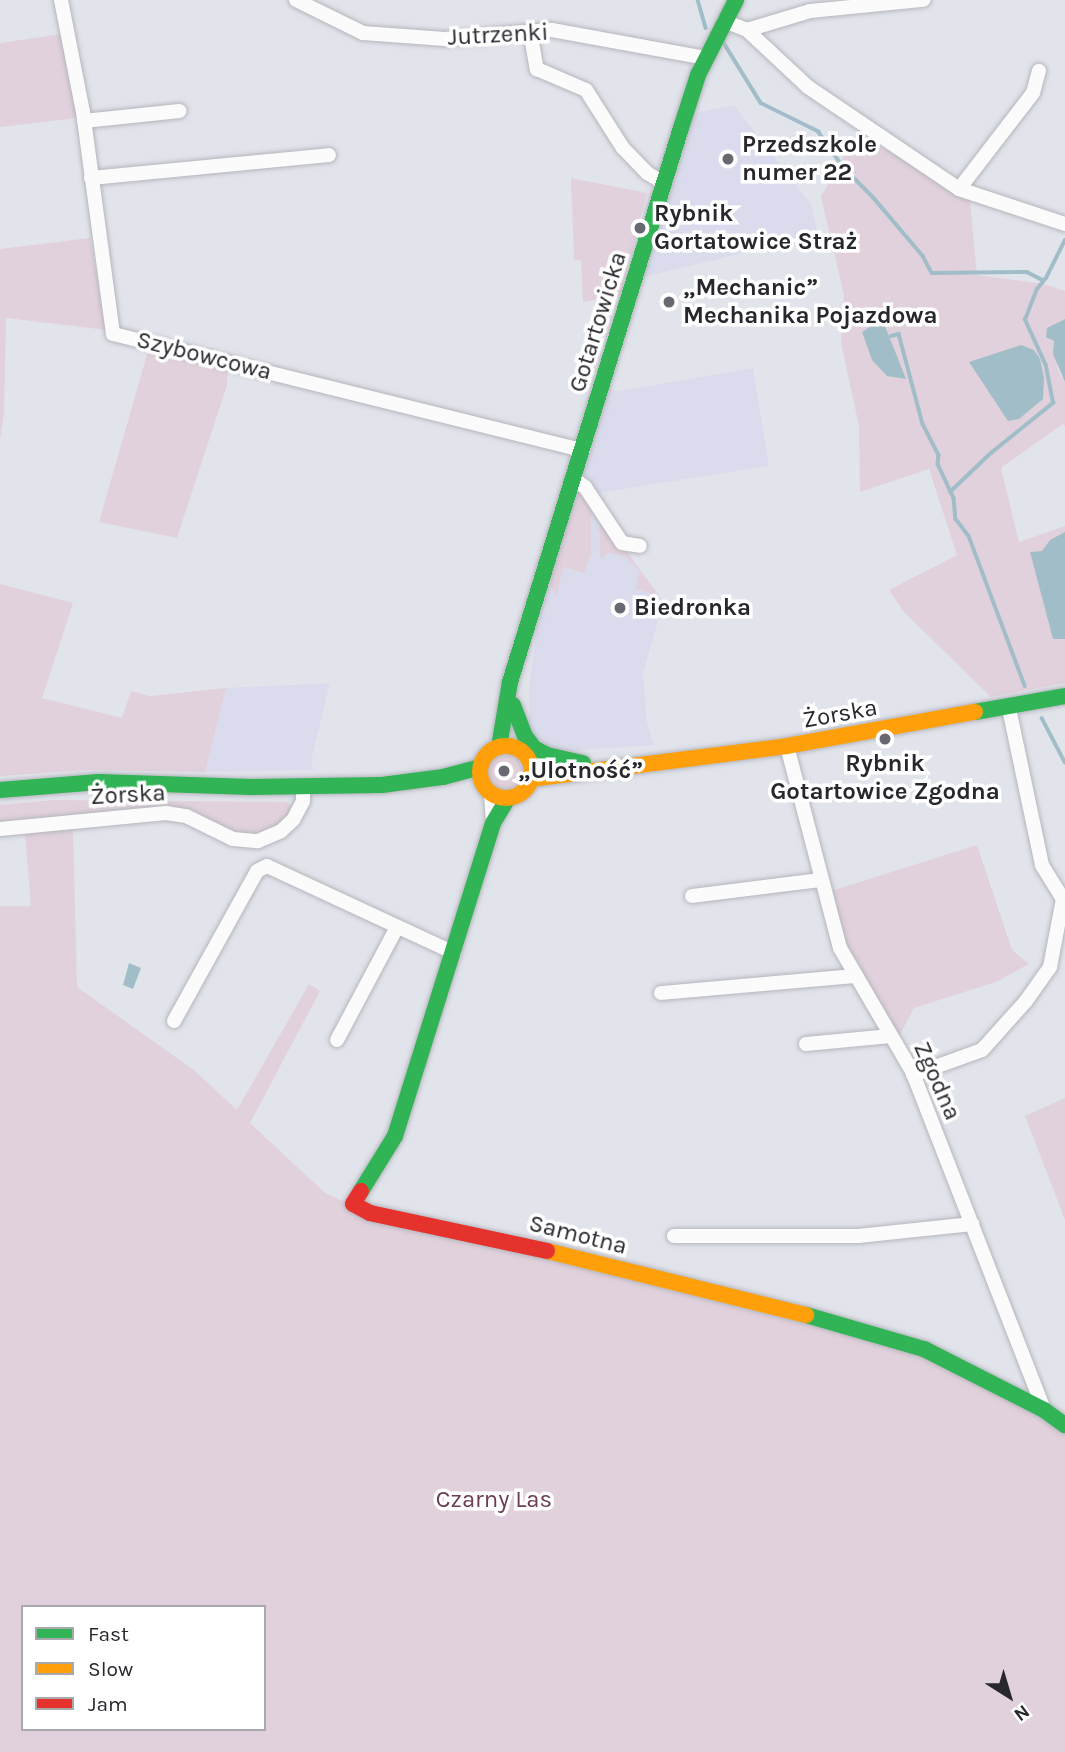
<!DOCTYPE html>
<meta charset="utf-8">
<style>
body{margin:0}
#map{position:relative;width:1065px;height:1752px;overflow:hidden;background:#e2e4ec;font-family:Karla,sans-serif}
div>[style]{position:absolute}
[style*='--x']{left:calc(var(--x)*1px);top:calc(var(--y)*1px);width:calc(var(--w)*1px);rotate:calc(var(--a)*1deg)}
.built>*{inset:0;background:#dadced}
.green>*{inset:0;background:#e1d1dc}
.round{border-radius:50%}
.water>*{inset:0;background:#a1bec8}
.stream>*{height:3.5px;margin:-1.75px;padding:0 1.75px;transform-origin:1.75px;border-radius:1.75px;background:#a1bec8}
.roads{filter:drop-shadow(0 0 2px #b5b6bc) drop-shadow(0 0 2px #b5b6bc)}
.street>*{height:14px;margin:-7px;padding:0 7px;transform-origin:7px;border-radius:7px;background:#fbfbfc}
.fast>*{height:16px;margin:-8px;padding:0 8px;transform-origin:8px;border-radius:8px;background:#30b455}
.slow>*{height:16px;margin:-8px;padding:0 8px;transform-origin:8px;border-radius:8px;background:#ff9f0a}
.slow>.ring{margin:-8px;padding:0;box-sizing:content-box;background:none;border:16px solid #ff9f0a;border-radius:50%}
.jam>*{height:16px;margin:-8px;padding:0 8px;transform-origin:8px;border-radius:8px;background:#e5322d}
.dots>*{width:19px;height:19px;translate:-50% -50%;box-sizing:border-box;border:4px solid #fff;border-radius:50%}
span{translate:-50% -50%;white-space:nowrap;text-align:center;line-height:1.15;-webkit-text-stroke:7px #fff;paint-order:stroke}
.street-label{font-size:24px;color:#27272d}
.poi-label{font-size:24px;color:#27272d;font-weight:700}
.left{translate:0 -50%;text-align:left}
.park-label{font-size:24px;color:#6d3c55}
.legend{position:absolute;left:21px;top:1605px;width:245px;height:126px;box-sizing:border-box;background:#fff;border:2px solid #a9a9ab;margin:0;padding:9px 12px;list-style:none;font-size:21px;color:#27272d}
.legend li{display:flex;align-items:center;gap:14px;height:35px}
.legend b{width:35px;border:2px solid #a9a9ab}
.north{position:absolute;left:974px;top:1661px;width:70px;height:70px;-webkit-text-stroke:5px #fff;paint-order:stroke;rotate:143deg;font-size:19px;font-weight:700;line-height:28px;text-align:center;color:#27272d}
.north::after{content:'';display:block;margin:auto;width:24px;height:32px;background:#27272d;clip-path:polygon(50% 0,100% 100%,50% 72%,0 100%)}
</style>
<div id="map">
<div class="built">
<div style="clip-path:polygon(734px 105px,811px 204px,818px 235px,644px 277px,695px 113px)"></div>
<div style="clip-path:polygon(753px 368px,769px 466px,598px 493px,584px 473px,609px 390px,620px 391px)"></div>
<div style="clip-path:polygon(577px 491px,664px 601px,643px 673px,647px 722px,654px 745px,564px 751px,548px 747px,533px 736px,529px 725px,529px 686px,537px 628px)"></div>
<div style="clip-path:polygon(330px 683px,311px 761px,314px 770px,205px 772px,226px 688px)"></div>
</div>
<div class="green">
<div style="clip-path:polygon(61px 34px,78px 118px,0 127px,0 43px)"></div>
<div style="clip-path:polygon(855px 135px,902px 158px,970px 200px,977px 275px,1044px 284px,1065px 291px,1065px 319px,1061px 320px,1054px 341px,1058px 370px,1065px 382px,1065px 426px,1063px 424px,1001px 468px,1019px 542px,1065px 526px,1065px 683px,991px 697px,904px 612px,889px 590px,957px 555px,929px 469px,860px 492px,859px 426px,841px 343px,844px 295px,821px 197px)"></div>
<div style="clip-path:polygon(571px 178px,647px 193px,620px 296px,583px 302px,581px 260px,574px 260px)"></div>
<div style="clip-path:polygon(90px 238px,107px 330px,6px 318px,4px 413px,0 440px,0 249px)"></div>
<div style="clip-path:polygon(148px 351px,228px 368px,227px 385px,177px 538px,99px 522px)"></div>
<div style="clip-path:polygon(581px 488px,591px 501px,591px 554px,584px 573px,563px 567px,557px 596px,550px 585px,554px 557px,577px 491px)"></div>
<div style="clip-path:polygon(599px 513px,656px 592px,653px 594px,636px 589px,639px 571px,626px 557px,607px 552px,604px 559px,600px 557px)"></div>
<div style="clip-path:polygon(0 584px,73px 603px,42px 698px,122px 718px,131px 691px,150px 696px,226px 688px,205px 772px,86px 770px,0 776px)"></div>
<div class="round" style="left:487px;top:754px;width:36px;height:36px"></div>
<div style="clip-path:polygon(54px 800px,287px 802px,293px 808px,278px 826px,252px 835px,224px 828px,193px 810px,184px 808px,130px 809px,0 823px,0 805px)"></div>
<div style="clip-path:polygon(evenodd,73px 828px,77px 987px,195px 1071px,237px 1110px,309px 984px,320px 991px,250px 1123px,325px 1193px,370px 1213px,929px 1355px,1065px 1431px,1065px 1752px,0 1752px,0 906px,31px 906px,25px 833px,73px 828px,23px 1607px,264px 1607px,264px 1729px,23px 1729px,23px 1607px)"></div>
<div style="clip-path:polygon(977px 845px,1012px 950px,1029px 964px,996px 982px,914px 1008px,898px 1038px,851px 957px,836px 922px,828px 892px)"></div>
<div style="clip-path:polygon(1065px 1098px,1065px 1220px,1025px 1116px)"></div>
</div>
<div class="water">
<div style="clip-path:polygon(1065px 319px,1065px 382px,1053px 354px,1054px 341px,1046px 337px,1047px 328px)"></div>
<div style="clip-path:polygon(871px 326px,885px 326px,906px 379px,887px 376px,872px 360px,862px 332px)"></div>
<div style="clip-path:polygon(1021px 345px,1034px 350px,1040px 359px,1044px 378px,1043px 399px,1019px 419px,1008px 421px,969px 362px)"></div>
<div style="clip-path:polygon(1065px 532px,1065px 639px,1053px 639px,1030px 552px,1042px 551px,1050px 540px)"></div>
<div style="clip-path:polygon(129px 963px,141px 968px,133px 989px,123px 985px)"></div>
</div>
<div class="stream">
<div style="--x:698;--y:0;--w:29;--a:74"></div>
<div style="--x:724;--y:43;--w:70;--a:58.3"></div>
<div style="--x:761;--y:103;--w:64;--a:26.2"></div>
<div style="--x:818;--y:131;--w:45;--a:54.9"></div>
<div style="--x:844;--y:168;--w:41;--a:45"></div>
<div style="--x:873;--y:197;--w:77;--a:49.7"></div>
<div style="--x:923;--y:256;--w:19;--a:62"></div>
<div style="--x:932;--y:273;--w:95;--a:-0.6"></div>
<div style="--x:1027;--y:272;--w:18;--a:27"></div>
<div style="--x:891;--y:336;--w:8;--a:-14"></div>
<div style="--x:899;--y:334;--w:93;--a:75.1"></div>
<div style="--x:923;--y:424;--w:35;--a:63"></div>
<div style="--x:939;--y:455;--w:9;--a:96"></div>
<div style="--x:938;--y:464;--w:38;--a:65"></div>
<div style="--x:954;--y:498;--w:21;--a:85"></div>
<div style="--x:956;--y:519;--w:21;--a:53"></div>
<div style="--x:969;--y:536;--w:160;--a:69.5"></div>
<div style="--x:950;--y:492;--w:57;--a:-43.6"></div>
<div style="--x:991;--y:453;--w:80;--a:-38.9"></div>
<div style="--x:1053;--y:403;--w:38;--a:-101"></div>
<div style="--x:1046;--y:366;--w:51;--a:-114.5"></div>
<div style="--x:1025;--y:320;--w:33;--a:-69"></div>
<div style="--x:1037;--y:289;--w:14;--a:-51"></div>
<div style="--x:1046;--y:278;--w:42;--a:-63.4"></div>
<div style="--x:1042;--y:718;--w:50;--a:62.4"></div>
</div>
<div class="roads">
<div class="street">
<div style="--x:61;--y:0;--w:114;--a:78.9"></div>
<div style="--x:83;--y:112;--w:224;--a:82.3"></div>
<div style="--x:113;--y:334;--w:484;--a:13.9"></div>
<div style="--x:296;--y:0;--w:75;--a:26.2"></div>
<div style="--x:363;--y:33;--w:82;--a:4.2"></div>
<div style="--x:445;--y:39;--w:107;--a:-4.8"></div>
<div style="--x:552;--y:30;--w:157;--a:10.3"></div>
<div style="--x:724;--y:21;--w:25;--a:21"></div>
<div style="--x:747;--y:30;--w:83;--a:43.1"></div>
<div style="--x:808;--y:87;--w:182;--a:34"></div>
<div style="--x:959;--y:189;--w:112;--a:18.3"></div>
<div style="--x:747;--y:30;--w:66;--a:-16.8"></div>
<div style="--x:810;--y:11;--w:114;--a:-5.6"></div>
<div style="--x:530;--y:31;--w:39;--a:80"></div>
<div style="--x:537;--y:69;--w:53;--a:23.2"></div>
<div style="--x:586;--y:90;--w:69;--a:57.5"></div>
<div style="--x:623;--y:148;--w:35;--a:46"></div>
<div style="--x:647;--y:173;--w:20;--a:30"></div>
<div style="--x:84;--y:121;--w:96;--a:-6"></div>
<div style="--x:91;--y:178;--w:239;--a:-5.5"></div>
<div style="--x:959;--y:189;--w:121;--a:-52.4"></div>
<div style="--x:1033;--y:93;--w:23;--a:-75"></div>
<div style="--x:574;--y:479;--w:14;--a:36"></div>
<div style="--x:585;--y:487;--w:67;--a:56.5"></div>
<div style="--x:622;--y:543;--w:18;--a:9"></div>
<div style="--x:787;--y:746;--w:209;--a:75.3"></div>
<div style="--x:840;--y:948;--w:143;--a:59.7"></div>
<div style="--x:912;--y:1071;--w:364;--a:68.7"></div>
<div style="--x:491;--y:794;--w:26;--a:86"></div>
<div style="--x:0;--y:829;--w:167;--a:-5.5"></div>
<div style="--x:166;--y:813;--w:20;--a:9"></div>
<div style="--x:186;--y:816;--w:52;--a:26.1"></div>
<div style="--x:233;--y:839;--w:25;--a:5"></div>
<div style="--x:258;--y:841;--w:25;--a:-23"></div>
<div style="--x:281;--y:831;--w:16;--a:-43"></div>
<div style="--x:293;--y:820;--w:21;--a:-62"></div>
<div style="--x:303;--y:801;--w:15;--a:-90"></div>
<div style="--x:692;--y:896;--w:130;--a:-7.1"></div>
<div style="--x:661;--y:993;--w:196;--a:-5"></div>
<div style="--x:174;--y:1021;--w:171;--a:-61"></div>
<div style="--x:257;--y:871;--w:11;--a:-27"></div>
<div style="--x:267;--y:866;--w:206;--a:24.9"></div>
<div style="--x:337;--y:1040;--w:128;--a:-62"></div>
<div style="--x:806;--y:1044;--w:85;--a:-5.4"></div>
<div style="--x:913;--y:1075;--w:73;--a:-19.9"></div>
<div style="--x:982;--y:1050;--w:66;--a:-48.1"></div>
<div style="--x:1026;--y:1001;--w:42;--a:-54.8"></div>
<div style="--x:1050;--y:967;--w:69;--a:-79.2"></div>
<div style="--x:1063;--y:899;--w:40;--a:-122"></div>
<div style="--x:1042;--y:865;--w:160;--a:-101.9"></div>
<div style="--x:674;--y:1236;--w:184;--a:0"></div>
<div style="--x:858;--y:1236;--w:115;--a:-6"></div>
</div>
<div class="fast">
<div style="--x:513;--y:705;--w:33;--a:69"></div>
<div style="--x:525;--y:736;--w:15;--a:53"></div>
<div style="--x:534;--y:748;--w:15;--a:28"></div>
<div style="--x:547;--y:755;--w:37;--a:13"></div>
<div style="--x:975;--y:712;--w:91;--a:-10.1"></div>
<div style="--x:499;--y:747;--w:66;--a:-80.4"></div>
<div style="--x:510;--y:682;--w:580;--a:-72.85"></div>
<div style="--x:681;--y:128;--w:56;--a:-72.2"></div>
<div style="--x:698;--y:75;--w:84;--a:-63.1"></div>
<div style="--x:0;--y:790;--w:99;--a:-4.6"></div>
<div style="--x:99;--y:782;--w:152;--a:1.9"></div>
<div style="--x:251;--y:787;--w:131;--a:-0.9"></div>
<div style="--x:382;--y:785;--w:62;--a:-7.5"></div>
<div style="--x:443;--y:777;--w:38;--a:-15"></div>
<div style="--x:361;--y:1191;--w:65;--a:-58.3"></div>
<div style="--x:395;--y:1136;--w:328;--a:-72.6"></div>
<div style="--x:493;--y:823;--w:29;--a:-59"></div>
<div style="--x:806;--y:1315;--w:123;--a:16.1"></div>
<div style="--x:924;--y:1349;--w:135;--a:26.9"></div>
<div style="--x:1044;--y:1410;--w:26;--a:36"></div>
</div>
<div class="slow">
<div class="ring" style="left:480px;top:746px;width:36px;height:36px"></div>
<div style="--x:530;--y:779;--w:259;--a:-7.3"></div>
<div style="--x:787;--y:746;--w:191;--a:-10.3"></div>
<div style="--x:547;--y:1251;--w:267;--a:13.9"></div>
</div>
<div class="jam">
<div style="--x:361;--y:1191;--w:15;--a:122"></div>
<div style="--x:353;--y:1204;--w:19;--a:28"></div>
<div style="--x:370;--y:1213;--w:181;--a:12.1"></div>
</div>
</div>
<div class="dots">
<div style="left:728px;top:159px;background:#686970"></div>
<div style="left:640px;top:228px;background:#686970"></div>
<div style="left:669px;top:302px;background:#686970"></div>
<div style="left:620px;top:608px;background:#686970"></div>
<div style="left:885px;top:739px;background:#686970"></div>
<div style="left:504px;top:771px;background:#686970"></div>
</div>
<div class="street-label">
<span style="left:498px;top:35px;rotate:-3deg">Jutrzenki</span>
<span style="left:598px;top:322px;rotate:-73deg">Gotartowicka</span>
<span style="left:204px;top:356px;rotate:14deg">Szybowcowa</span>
<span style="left:840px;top:714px;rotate:-10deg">Żorska</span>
<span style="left:128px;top:795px;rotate:-3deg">Żorska</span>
<span style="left:937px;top:1081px;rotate:66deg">Zgodna</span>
<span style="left:578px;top:1235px;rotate:14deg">Samotna</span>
</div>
<div class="poi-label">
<span class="left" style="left:742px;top:159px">Przedszkole<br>numer 22</span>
<span class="left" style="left:654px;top:228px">Rybnik<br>Gortatowice Straż</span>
<span class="left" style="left:683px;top:302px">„Mechanic”<br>Mechanika Pojazdowa</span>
<span class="left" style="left:634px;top:608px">Biedronka</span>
<span style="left:885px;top:778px">Rybnik<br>Gotartowice Zgodna</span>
<span class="left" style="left:518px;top:771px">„Ulotność”</span>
</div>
<div class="park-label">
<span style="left:494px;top:1500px">Czarny Las</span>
</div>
<ul class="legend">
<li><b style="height:9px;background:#30b455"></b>Fast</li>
<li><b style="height:9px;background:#ff9f0a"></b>Slow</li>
<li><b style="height:9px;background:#e5322d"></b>Jam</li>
</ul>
<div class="north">N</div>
</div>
